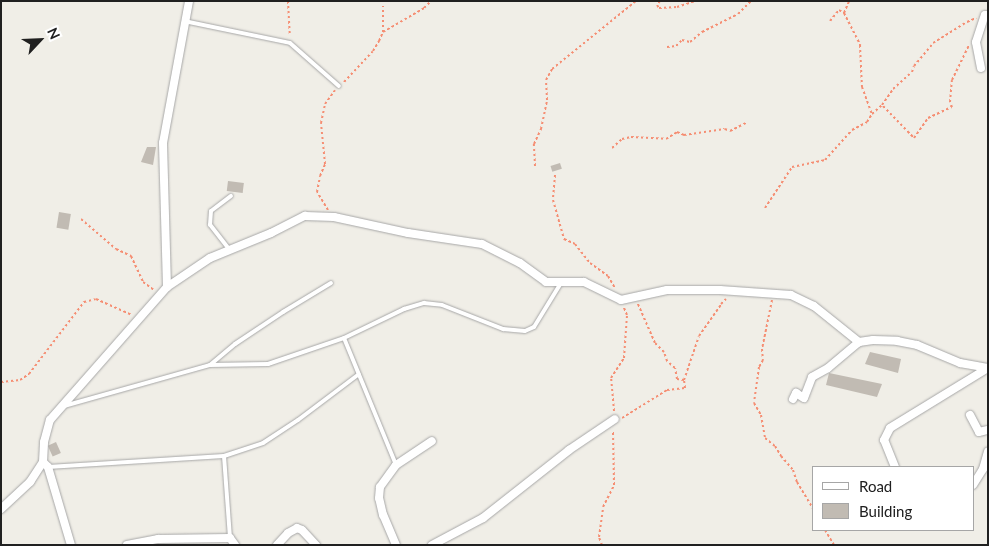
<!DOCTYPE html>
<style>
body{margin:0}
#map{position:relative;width:989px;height:546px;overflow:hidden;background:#f0eee7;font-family:Lato,sans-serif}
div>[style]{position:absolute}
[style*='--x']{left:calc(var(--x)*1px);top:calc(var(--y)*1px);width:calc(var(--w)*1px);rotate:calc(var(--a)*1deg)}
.building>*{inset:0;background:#c1bbb3;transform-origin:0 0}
.path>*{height:2px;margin-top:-1px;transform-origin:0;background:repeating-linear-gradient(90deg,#f58e73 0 2.5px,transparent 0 5px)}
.roads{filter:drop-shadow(0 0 1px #a7a7a7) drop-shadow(0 0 1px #a7a7a7)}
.service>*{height:4px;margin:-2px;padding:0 2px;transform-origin:2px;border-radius:2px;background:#fff}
.minor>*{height:8px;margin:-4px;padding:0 4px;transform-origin:4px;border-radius:4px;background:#fff}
span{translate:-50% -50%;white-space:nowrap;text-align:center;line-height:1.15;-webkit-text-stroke:4.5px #fff;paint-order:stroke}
.frame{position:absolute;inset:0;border:2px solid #202020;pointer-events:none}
.legend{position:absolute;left:812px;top:466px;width:162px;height:65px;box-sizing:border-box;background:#fff;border:1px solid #a6a6a6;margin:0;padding:6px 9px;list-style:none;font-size:15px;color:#202020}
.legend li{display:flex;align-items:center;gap:10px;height:25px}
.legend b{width:25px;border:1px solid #a6a6a6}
.north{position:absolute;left:15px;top:15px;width:50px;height:50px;-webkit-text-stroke:4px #fff;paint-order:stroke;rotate:65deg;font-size:14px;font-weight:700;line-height:20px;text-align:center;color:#202020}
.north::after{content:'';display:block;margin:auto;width:18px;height:22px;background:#202020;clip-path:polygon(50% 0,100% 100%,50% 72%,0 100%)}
</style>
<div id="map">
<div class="building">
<div style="clip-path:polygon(147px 147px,156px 147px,153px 165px,141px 162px)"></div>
<div style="left:560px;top:163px;width:6px;height:10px;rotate:72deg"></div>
<div style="left:228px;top:181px;width:16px;height:10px;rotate:7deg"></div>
<div style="left:59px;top:212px;width:12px;height:16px;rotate:9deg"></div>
<div style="clip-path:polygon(870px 352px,901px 359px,898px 373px,865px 364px)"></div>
<div style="clip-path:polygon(829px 373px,882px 384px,877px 397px,826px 385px)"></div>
<div style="left:56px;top:442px;width:12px;height:9px;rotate:66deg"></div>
</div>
<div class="path">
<div style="--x:288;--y:1;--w:35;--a:87"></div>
<div style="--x:660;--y:1;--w:5;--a:127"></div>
<div style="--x:657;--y:5;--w:4;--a:56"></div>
<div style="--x:659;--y:8;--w:18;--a:-3"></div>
<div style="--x:677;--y:7;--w:19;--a:-18"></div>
<div style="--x:844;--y:13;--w:36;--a:63"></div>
<div style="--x:860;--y:45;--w:42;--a:87.3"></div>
<div style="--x:862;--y:87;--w:29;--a:70"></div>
<div style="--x:872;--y:114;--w:13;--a:-42"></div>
<div style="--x:882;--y:105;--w:19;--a:-55"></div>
<div style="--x:893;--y:89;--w:25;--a:-42"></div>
<div style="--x:912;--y:72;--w:6;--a:-72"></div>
<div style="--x:914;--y:66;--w:30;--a:-50"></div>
<div style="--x:933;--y:43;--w:40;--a:-32"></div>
<div style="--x:967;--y:22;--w:10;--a:-24"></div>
<div style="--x:830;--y:21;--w:14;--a:-51"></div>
<div style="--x:839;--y:10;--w:6;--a:31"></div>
<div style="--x:844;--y:13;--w:13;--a:-67"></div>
<div style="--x:383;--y:32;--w:48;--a:-30.3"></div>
<div style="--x:424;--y:8;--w:10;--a:-45"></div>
<div style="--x:667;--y:47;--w:9;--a:-6"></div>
<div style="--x:676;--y:46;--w:8;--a:-45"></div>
<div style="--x:682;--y:40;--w:8;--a:14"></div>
<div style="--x:690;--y:42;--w:16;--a:-40"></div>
<div style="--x:702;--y:32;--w:40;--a:-26.6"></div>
<div style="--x:738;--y:14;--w:18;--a:-45"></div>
<div style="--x:344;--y:82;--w:42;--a:-46.9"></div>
<div style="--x:373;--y:51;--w:12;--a:-59"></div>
<div style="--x:379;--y:41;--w:10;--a:-66"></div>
<div style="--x:383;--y:32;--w:26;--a:-90"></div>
<div style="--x:883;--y:106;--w:45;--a:45.9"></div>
<div style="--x:914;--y:138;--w:24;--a:-55"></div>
<div style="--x:928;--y:118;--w:26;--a:-25"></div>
<div style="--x:952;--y:107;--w:5;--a:-112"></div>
<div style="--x:950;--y:102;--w:22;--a:-85"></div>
<div style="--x:952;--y:80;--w:39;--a:-64"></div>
<div style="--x:612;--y:148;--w:13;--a:-42"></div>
<div style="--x:622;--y:139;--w:9;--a:-13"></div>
<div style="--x:631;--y:137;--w:35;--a:3"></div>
<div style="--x:666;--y:139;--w:13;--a:-32"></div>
<div style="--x:677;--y:132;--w:8;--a:23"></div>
<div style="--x:684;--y:135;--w:41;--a:-8.3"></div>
<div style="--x:725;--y:129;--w:5;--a:22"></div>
<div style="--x:730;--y:131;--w:18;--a:-27"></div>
<div style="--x:535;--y:166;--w:22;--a:-93"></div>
<div style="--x:534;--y:144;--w:17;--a:-65"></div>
<div style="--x:541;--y:129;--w:30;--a:-78"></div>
<div style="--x:547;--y:100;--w:20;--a:-93"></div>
<div style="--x:546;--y:80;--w:13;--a:-61"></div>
<div style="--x:552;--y:69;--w:108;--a:-39"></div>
<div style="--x:555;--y:175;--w:25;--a:95"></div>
<div style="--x:553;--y:200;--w:41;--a:74.2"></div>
<div style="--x:564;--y:239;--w:12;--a:24"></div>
<div style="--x:575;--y:244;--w:24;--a:52"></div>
<div style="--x:590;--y:263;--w:22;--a:36"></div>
<div style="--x:608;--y:276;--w:14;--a:60"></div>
<div style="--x:765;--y:208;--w:49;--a:-56.6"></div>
<div style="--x:792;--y:167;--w:34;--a:-12"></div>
<div style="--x:825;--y:160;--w:40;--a:-48"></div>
<div style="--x:852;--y:130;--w:17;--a:-28"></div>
<div style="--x:867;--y:122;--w:9;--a:-58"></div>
<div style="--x:328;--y:210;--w:21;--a:-121"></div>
<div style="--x:317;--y:192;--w:16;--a:-79"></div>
<div style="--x:320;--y:176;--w:13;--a:-67"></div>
<div style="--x:325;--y:164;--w:41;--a:-95.6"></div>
<div style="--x:321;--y:123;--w:19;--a:-78"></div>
<div style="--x:325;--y:104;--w:17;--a:-54"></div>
<div style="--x:81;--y:219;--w:46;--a:40.6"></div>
<div style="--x:116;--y:249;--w:17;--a:25"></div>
<div style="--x:131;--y:256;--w:29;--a:65"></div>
<div style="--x:143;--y:282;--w:14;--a:36"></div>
<div style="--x:772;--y:300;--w:50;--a:101.5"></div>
<div style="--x:762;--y:349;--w:11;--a:85"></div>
<div style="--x:763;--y:360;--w:8;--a:120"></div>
<div style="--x:759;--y:367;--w:36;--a:98"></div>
<div style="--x:754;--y:403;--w:14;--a:60"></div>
<div style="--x:761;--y:415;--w:23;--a:80"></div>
<div style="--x:765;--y:438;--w:13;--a:39"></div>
<div style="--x:775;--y:446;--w:12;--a:59"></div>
<div style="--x:781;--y:456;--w:18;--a:49"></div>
<div style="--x:793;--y:470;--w:13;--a:72"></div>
<div style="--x:797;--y:482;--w:31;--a:59"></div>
<div style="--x:684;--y:380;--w:46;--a:-71.2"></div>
<div style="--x:699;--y:336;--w:39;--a:-55"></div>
<div style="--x:721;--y:304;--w:7;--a:-45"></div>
<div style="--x:1;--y:382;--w:19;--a:-6"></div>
<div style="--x:20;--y:380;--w:11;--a:-34"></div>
<div style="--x:29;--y:374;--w:91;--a:-52.6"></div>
<div style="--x:84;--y:302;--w:12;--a:-14"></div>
<div style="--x:96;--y:299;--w:39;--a:24"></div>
<div style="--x:614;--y:411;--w:33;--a:-95"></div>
<div style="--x:611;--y:378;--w:24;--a:-57"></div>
<div style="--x:624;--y:358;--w:43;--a:-86"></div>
<div style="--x:627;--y:315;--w:8;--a:-113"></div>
<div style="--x:622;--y:418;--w:53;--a:-31.9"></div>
<div style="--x:667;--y:390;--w:18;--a:-6"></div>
<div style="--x:685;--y:388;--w:8;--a:-97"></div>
<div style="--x:684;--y:380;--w:7;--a:-172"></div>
<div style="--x:677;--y:379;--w:11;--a:-100"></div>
<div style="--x:675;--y:368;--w:11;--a:-139"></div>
<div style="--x:667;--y:361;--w:9;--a:-108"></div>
<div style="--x:664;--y:352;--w:13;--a:-135"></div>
<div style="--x:655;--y:343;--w:43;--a:-113.6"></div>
<div style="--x:825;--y:530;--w:17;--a:59"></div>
<div style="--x:602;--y:545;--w:9;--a:-111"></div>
<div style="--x:599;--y:537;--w:30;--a:-82"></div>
<div style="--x:603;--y:507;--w:25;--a:-63"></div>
<div style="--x:614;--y:485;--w:54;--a:-91.1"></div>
</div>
<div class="roads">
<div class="service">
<div style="--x:184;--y:21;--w:108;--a:11.7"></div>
<div style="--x:290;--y:43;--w:65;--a:41.3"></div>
<div style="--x:229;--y:249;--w:31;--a:-128"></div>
<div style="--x:210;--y:225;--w:14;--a:-86"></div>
<div style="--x:211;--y:211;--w:25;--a:-37"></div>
<div style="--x:344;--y:338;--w:67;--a:-25.8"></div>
<div style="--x:404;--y:309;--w:21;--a:-17"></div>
<div style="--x:424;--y:303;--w:18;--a:6"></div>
<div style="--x:442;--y:305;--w:66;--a:21.5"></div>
<div style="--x:503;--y:329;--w:22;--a:5"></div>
<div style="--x:525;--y:331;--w:10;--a:-24"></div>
<div style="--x:534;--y:327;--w:52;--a:-58.5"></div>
<div style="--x:210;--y:365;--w:33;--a:-40"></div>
<div style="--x:235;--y:344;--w:58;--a:-33.7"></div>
<div style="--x:283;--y:312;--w:56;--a:-31.1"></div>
<div style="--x:64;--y:406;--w:152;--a:-15.7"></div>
<div style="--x:210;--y:365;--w:58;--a:-1"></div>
<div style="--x:268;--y:364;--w:80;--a:-18.9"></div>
<div style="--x:344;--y:338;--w:137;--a:67.7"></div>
<div style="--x:224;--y:456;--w:41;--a:-18.4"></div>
<div style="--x:263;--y:443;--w:42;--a:-33.3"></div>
<div style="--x:298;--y:420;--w:76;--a:-37"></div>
<div style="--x:48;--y:467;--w:176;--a:-3.6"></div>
<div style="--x:224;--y:456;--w:82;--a:85.8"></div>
</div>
<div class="minor">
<div style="--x:981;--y:68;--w:26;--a:-101"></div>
<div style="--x:976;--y:42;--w:28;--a:-72"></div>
<div style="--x:985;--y:15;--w:3;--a:0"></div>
<div style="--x:167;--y:287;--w:144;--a:-91.6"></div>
<div style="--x:163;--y:143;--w:144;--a:-79.6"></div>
<div style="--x:793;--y:399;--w:7;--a:-63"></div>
<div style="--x:796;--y:393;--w:9;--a:32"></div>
<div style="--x:804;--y:398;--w:22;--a:-69"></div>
<div style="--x:812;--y:377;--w:18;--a:-29"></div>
<div style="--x:828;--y:368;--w:40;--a:-40"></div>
<div style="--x:970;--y:415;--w:19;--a:62"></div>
<div style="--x:979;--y:432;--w:9;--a:-13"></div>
<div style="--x:43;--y:462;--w:7;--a:45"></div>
<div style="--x:48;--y:467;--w:81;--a:73.6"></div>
<div style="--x:895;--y:467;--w:29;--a:-112"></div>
<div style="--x:884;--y:440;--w:13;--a:-63"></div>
<div style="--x:890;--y:428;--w:115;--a:-31.5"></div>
<div style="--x:973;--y:485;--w:19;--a:-58"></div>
<div style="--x:983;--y:469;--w:18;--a:-74"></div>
<div style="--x:1;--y:509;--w:40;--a:-43"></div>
<div style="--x:30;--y:482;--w:24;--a:-57"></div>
<div style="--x:43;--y:462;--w:20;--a:-87"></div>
<div style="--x:44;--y:442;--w:23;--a:-75"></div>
<div style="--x:50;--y:420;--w:177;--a:-48.7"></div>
<div style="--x:167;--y:287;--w:52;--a:-34"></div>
<div style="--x:210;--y:258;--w:66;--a:-22.3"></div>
<div style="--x:271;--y:233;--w:38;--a:-27"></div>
<div style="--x:305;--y:216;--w:29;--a:2"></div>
<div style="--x:334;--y:217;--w:76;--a:12.2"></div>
<div style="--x:408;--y:233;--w:75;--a:8.5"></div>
<div style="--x:482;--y:244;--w:42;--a:26.6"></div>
<div style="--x:520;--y:263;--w:32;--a:36"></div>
<div style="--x:546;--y:282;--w:38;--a:0"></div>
<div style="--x:584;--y:282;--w:41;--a:25.9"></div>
<div style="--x:621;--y:300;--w:47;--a:-12.3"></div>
<div style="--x:667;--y:290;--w:53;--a:0"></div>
<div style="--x:720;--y:290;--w:71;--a:4"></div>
<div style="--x:791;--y:295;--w:25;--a:26"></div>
<div style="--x:814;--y:306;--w:58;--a:38.7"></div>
<div style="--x:859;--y:342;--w:14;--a:-8"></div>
<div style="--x:873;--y:340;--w:24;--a:2"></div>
<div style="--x:897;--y:341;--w:20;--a:11"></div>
<div style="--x:917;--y:345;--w:47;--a:22.7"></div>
<div style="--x:960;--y:363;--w:28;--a:10"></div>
<div style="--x:127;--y:545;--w:32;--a:-11"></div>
<div style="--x:158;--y:539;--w:72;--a:-0.8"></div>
<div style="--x:230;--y:538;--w:9;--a:54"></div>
<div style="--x:277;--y:545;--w:16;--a:-47"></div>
<div style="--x:288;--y:533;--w:10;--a:-29"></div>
<div style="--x:297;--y:528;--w:5;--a:22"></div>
<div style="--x:302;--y:530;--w:21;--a:47"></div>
<div style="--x:396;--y:545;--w:33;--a:-113"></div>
<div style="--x:383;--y:515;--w:17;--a:-103"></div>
<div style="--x:379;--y:498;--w:11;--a:-85"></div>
<div style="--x:380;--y:487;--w:27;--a:-54"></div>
<div style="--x:396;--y:465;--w:43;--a:-33.7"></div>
<div style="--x:432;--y:545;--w:58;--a:-27.9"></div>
<div style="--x:483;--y:518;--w:110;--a:-38.3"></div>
<div style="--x:569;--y:450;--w:55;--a:-34"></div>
</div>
</div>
<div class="frame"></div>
<ul class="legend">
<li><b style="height:6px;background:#fff"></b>Road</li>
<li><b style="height:14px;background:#c1bbb3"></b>Building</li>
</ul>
<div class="north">N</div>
</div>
